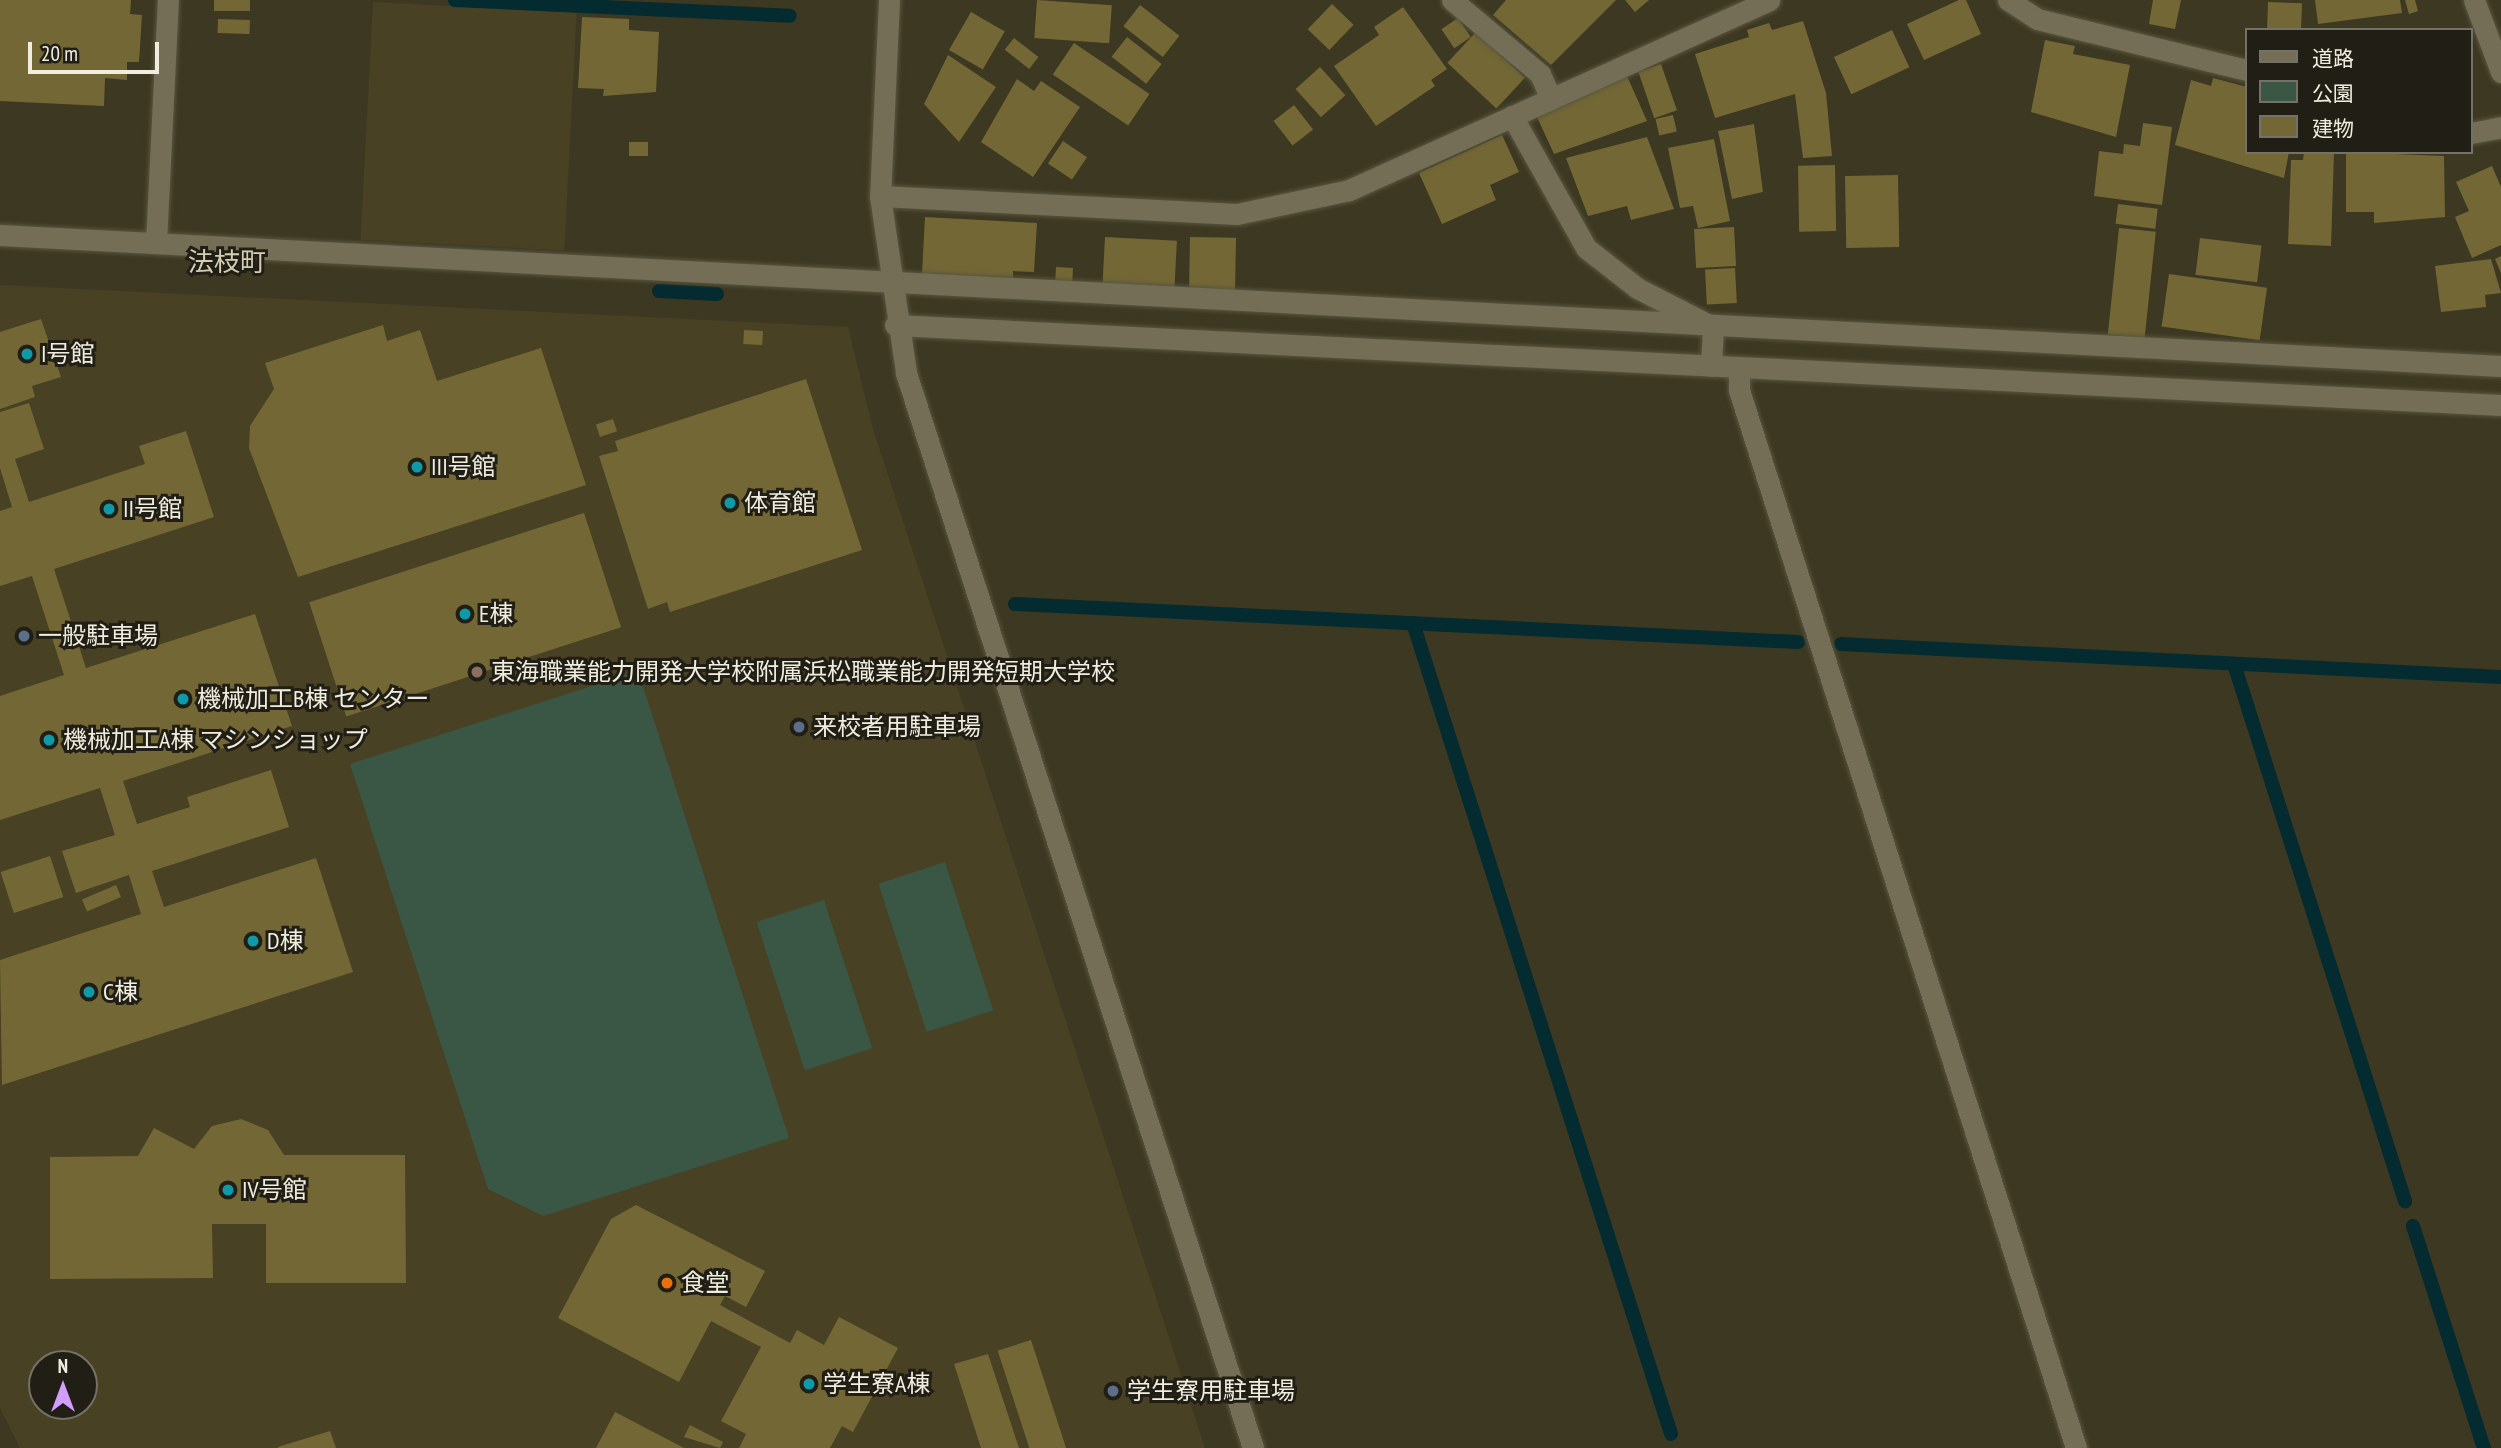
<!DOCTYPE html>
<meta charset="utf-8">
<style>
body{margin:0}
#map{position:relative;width:2501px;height:1448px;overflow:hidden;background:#3d3821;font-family:"PT Sans Narrow","Noto Sans JP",sans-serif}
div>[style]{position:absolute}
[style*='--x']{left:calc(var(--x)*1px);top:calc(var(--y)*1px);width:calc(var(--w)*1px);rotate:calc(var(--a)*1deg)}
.built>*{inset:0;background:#484123;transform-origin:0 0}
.green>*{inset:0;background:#3a5644;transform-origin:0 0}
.stream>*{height:14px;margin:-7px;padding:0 7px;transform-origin:7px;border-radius:7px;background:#032b30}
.building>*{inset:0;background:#736835;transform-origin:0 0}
.roads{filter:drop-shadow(0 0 2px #595540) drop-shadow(0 0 2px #595540)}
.street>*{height:21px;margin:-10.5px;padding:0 10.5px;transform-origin:10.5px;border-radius:10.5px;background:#736e55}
.secondary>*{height:21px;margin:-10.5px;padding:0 10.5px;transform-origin:10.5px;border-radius:10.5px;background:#736e55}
.dots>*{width:19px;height:19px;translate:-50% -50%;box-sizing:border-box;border:4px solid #211f15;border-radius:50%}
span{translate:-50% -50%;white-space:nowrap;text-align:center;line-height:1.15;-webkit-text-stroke:6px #211f15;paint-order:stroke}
.poi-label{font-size:24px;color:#f0eddf}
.left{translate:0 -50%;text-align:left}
.neighbourhood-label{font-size:26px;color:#d3cdb2}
.legend{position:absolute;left:2245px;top:28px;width:228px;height:126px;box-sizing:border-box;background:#211f15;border:2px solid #747166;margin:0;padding:9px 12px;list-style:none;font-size:21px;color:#f0eddf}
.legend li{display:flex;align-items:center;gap:14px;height:35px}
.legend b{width:35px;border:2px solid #747166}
.north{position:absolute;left:28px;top:1350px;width:70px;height:70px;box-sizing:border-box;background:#211f15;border:2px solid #747166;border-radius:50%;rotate:0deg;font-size:19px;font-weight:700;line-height:28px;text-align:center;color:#f0eddf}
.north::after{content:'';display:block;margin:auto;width:24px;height:32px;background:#d19dfe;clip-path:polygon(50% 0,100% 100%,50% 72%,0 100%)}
.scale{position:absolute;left:28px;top:42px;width:131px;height:32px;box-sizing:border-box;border:4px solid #f0eddf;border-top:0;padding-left:9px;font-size:21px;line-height:24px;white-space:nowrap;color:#f0eddf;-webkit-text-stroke:5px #211f15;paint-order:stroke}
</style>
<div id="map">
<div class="built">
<div style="left:373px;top:2px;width:204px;height:238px;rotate:3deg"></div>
<div style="clip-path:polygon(evenodd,0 285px,848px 327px,873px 429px,1205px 1448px,20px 1448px,0 1408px,0 285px,42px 1364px,84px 1364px,84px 1406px,42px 1406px,42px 1364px)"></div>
</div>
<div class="green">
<div style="clip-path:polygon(638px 671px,789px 1138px,543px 1216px,488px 1189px,350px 764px)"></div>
<div style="left:945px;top:862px;width:156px;height:70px;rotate:72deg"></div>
<div style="left:824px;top:900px;width:156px;height:71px;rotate:72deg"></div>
</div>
<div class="stream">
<div style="--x:455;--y:0;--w:335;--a:2.7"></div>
<div style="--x:659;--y:291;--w:58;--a:3"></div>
<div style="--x:1015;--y:604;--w:784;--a:2.78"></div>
<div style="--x:1413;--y:623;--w:851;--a:72.35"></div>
<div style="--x:1841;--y:644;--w:661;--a:2.86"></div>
<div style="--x:2234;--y:664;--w:564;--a:72.34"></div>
<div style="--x:2413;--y:1226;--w:233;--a:72.3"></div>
</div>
<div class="building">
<div style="clip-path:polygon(0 0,131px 0,130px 14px,142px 15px,139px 62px,127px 62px,127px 80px,105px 78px,104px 106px,0 101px)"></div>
<div style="left:214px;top:0;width:36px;height:11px"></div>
<div style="left:1037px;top:0;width:75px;height:38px;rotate:4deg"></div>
<div style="clip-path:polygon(1506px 0,1616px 0,1551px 65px,1493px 15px)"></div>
<div style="clip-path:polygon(1625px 0,1649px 0,1635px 12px)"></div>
<div style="clip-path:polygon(1959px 0,1966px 0,1981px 34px,1924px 60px,1907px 24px)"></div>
<div style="clip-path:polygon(2153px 0,2181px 0,2175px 29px,2149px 24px)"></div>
<div style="clip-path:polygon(2315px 0,2400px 0,2402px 13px,2318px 24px)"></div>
<div style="clip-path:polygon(2405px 0,2415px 0,2418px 11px,2409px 14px)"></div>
<div style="left:2268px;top:2px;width:34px;height:28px;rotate:2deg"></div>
<div style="left:1332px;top:4px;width:30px;height:35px;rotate:44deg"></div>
<div style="left:1140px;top:5px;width:50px;height:27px;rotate:38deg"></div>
<div style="clip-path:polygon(1403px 7px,1447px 69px,1431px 80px,1435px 86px,1376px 126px,1334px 66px,1379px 35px,1374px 27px)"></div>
<div style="left:971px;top:12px;width:39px;height:44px;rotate:30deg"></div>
<div style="clip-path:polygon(582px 17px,629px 19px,629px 30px,659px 32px,656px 92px,603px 96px,604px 89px,578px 88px)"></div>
<div style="left:1458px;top:18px;width:23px;height:20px;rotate:56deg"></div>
<div style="left:218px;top:19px;width:32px;height:14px;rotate:2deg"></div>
<div style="clip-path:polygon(1803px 21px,1826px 93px,1832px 156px,1803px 158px,1795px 94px,1715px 118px,1695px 54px,1749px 37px,1747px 30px,1769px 23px,1772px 30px)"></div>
<div style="left:1892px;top:30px;width:41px;height:64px;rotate:65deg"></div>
<div style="left:1476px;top:32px;width:67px;height:42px;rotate:43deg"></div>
<div style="left:1127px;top:37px;width:44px;height:25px;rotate:38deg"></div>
<div style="left:1014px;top:38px;width:31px;height:15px;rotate:38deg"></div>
<div style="clip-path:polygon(2045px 40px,2075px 46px,2073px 54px,2130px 65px,2116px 137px,2031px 112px)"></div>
<div style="left:1074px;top:43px;width:91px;height:38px;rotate:34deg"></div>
<div style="clip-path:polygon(948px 55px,996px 87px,959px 142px,924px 104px)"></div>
<div style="left:1661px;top:64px;width:49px;height:24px;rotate:71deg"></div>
<div style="left:1320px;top:67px;width:38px;height:33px;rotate:48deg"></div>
<div style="clip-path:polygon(1627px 76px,1647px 121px,1554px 154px,1537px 117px)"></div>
<div style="clip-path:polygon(2213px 78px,2247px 87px,2247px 152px,2289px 152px,2284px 178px,2175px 145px,2191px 80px,2211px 86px)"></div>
<div style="clip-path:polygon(1017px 79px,1034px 91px,1041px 81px,1080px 107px,1033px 177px,981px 142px)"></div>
<div style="left:1294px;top:105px;width:31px;height:26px;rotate:52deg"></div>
<div style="left:1673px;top:115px;width:17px;height:18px;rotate:77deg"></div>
<div style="clip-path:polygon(2143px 123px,2172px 127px,2162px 205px,2094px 196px,2099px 151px,2123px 154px,2124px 144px,2140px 146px)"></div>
<div style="clip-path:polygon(1754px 124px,1763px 192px,1732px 199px,1718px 131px)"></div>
<div style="clip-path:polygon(1502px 135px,1519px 172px,1490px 185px,1496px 200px,1442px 224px,1419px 173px)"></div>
<div style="clip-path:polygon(1647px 137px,1674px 209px,1631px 220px,1627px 206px,1588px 216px,1566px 158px)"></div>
<div style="clip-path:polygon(1714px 139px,1730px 221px,1698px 228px,1693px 206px,1680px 208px,1668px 148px)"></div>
<div style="left:1063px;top:141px;width:29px;height:27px;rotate:34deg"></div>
<div style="left:629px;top:142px;width:19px;height:14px"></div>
<div style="clip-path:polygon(2304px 152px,2334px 152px,2331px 246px,2288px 244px,2291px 160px,2303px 160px)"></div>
<div style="clip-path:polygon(2346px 152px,2444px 156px,2445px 217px,2374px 223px,2374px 212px,2346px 212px)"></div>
<div style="left:1835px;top:165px;width:66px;height:37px;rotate:89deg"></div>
<div style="clip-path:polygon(2492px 166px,2501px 187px,2501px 245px,2472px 258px,2455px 217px,2469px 211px,2456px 182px)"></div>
<div style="left:1898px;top:175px;width:72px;height:53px;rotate:89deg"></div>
<div style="left:2118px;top:204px;width:40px;height:20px;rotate:7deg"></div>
<div style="clip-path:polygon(925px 217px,1037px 223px,1034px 272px,1013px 271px,1013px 279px,922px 274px)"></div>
<div style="left:1734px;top:227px;width:39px;height:40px;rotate:87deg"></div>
<div style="left:2119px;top:228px;width:37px;height:107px;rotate:6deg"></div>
<div style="left:1105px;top:237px;width:72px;height:52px;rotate:3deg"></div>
<div style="left:1190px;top:237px;width:46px;height:53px;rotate:1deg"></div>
<div style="left:2200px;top:238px;width:62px;height:37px;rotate:7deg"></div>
<div style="clip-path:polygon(2501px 256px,2501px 273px,2495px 259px)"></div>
<div style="clip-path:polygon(2491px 259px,2501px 293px,2485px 295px,2486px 307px,2441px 312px,2435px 266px)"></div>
<div style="left:1056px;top:267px;width:17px;height:15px;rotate:3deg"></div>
<div style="left:1735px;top:268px;width:35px;height:30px;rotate:87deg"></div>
<div style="left:2169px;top:274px;width:99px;height:53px;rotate:8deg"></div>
<div style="clip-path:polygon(41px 319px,61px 377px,32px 386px,35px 397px,0 409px,0 332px)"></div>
<div style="clip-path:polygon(383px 325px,387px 341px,420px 330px,437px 381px,541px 348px,586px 485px,298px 577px,249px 448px,250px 426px,274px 389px,265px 363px)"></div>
<div style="left:744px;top:330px;width:19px;height:14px;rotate:3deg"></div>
<div style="clip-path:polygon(806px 379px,862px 550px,670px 612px,667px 602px,648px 609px,599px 456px,618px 451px,615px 441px)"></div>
<div style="clip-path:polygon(29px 403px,44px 449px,15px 459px,29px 502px,145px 464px,139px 446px,186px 431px,214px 517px,54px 569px,86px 668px,255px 614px,292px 726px,123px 781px,137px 824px,190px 807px,187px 797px,271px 770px,289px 827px,152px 871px,164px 907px,316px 858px,353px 972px,2px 1085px,0 960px,141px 914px,129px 875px,76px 893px,62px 851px,115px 835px,100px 788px,0 820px,0 696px,64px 675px,32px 576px,0 586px,0 511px,12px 507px,0 468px,0 412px)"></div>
<div style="left:613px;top:419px;width:13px;height:18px;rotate:72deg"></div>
<div style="left:584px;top:513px;width:120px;height:289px;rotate:72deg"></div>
<div style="left:50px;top:856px;width:43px;height:52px;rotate:72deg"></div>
<div style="left:116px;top:885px;width:13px;height:37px;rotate:67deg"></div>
<div style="clip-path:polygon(241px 1119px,268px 1130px,284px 1155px,405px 1155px,406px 1283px,266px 1283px,266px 1224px,212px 1224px,213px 1278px,50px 1279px,50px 1157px,138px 1156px,154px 1128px,194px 1149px,212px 1126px)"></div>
<div style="clip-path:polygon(636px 1205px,765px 1271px,746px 1307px,725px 1296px,720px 1305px,790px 1343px,797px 1330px,824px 1345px,839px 1317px,898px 1348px,853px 1432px,842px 1426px,830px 1448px,739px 1448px,746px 1434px,721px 1421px,761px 1347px,711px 1321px,679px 1382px,558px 1318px,611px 1219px)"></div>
<div style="left:1031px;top:1340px;width:114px;height:35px;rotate:72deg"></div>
<div style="clip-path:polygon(988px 1354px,1019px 1448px,981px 1448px,954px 1364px)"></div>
<div style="clip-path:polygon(615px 1412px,684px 1448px,596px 1448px)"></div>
<div style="clip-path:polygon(690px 1425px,723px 1442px,720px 1448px,684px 1437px)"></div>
<div style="clip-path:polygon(330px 1431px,336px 1448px,278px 1448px,278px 1447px)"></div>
</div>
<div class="roads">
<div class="street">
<div style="--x:1452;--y:0;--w:115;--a:40.1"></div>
<div style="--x:1540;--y:74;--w:27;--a:66"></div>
<div style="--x:2008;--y:0;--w:35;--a:33"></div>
<div style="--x:2037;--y:19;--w:216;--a:13.7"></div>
<div style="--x:2474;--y:0;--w:77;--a:69.4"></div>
<div style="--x:1512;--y:116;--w:151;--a:60.7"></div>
<div style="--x:1586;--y:248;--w:65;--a:38.1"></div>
<div style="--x:1637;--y:288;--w:85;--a:27.2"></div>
<div style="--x:1713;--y:327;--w:39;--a:93"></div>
<div style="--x:2471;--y:133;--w:31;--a:-11"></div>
<div style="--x:880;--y:196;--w:357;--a:2.9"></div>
<div style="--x:1237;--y:214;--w:115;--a:-12.1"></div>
<div style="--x:1349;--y:190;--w:461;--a:-24.3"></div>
<div style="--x:0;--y:235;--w:2504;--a:3"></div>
<div style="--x:156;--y:243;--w:243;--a:-87.2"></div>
<div style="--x:895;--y:325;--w:1608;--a:2.85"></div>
<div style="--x:1739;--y:368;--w:22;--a:90"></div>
<div style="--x:1739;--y:390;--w:1110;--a:72.33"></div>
</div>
<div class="secondary">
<div style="--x:889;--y:0;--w:196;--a:92.6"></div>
<div style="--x:880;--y:196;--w:179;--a:81.6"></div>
<div style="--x:906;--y:373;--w:1130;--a:72.11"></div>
</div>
</div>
<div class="dots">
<div style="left:27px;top:354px;background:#0f9aa8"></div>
<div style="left:417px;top:467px;background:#0f9aa8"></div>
<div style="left:730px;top:503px;background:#0f9aa8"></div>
<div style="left:109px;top:509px;background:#0f9aa8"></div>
<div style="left:465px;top:614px;background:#0f9aa8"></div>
<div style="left:24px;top:636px;background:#5c6f8a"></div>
<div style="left:477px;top:672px;background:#8d6e63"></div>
<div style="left:183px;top:699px;background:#0f9aa8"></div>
<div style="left:799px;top:727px;background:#5c6f8a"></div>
<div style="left:49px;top:740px;background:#0f9aa8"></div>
<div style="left:253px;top:941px;background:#0f9aa8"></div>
<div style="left:89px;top:992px;background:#0f9aa8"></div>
<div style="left:228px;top:1190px;background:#0f9aa8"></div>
<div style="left:667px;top:1283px;background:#e8710a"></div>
<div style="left:809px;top:1384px;background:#0f9aa8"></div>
<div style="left:1113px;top:1391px;background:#5c6f8a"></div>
</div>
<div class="poi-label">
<span class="left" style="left:41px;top:354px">I号館</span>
<span class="left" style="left:431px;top:467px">III号館</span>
<span class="left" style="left:744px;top:503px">体育館</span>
<span class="left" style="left:123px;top:509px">II号館</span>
<span class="left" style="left:479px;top:614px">E棟</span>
<span class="left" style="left:38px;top:636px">一般駐車場</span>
<span class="left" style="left:491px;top:672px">東海職業能力開発大学校附属浜松職業能力開発短期大学校</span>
<span class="left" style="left:197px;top:699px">機械加工B棟 センター</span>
<span class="left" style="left:813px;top:727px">来校者用駐車場</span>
<span class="left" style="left:63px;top:740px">機械加工A棟 マシンショップ</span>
<span class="left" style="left:267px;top:941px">D棟</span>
<span class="left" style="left:103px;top:992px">C棟</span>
<span class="left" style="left:242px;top:1190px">IV号館</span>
<span class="left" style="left:681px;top:1283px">食堂</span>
<span class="left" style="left:823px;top:1384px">学生寮A棟</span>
<span class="left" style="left:1127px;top:1391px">学生寮用駐車場</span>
</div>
<div class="neighbourhood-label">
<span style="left:227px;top:262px">法枝町</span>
</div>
<ul class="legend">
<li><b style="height:9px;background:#736e55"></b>道路</li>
<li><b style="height:19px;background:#3a5644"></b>公園</li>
<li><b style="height:19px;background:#736835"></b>建物</li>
</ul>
<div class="north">N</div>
<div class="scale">20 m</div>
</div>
